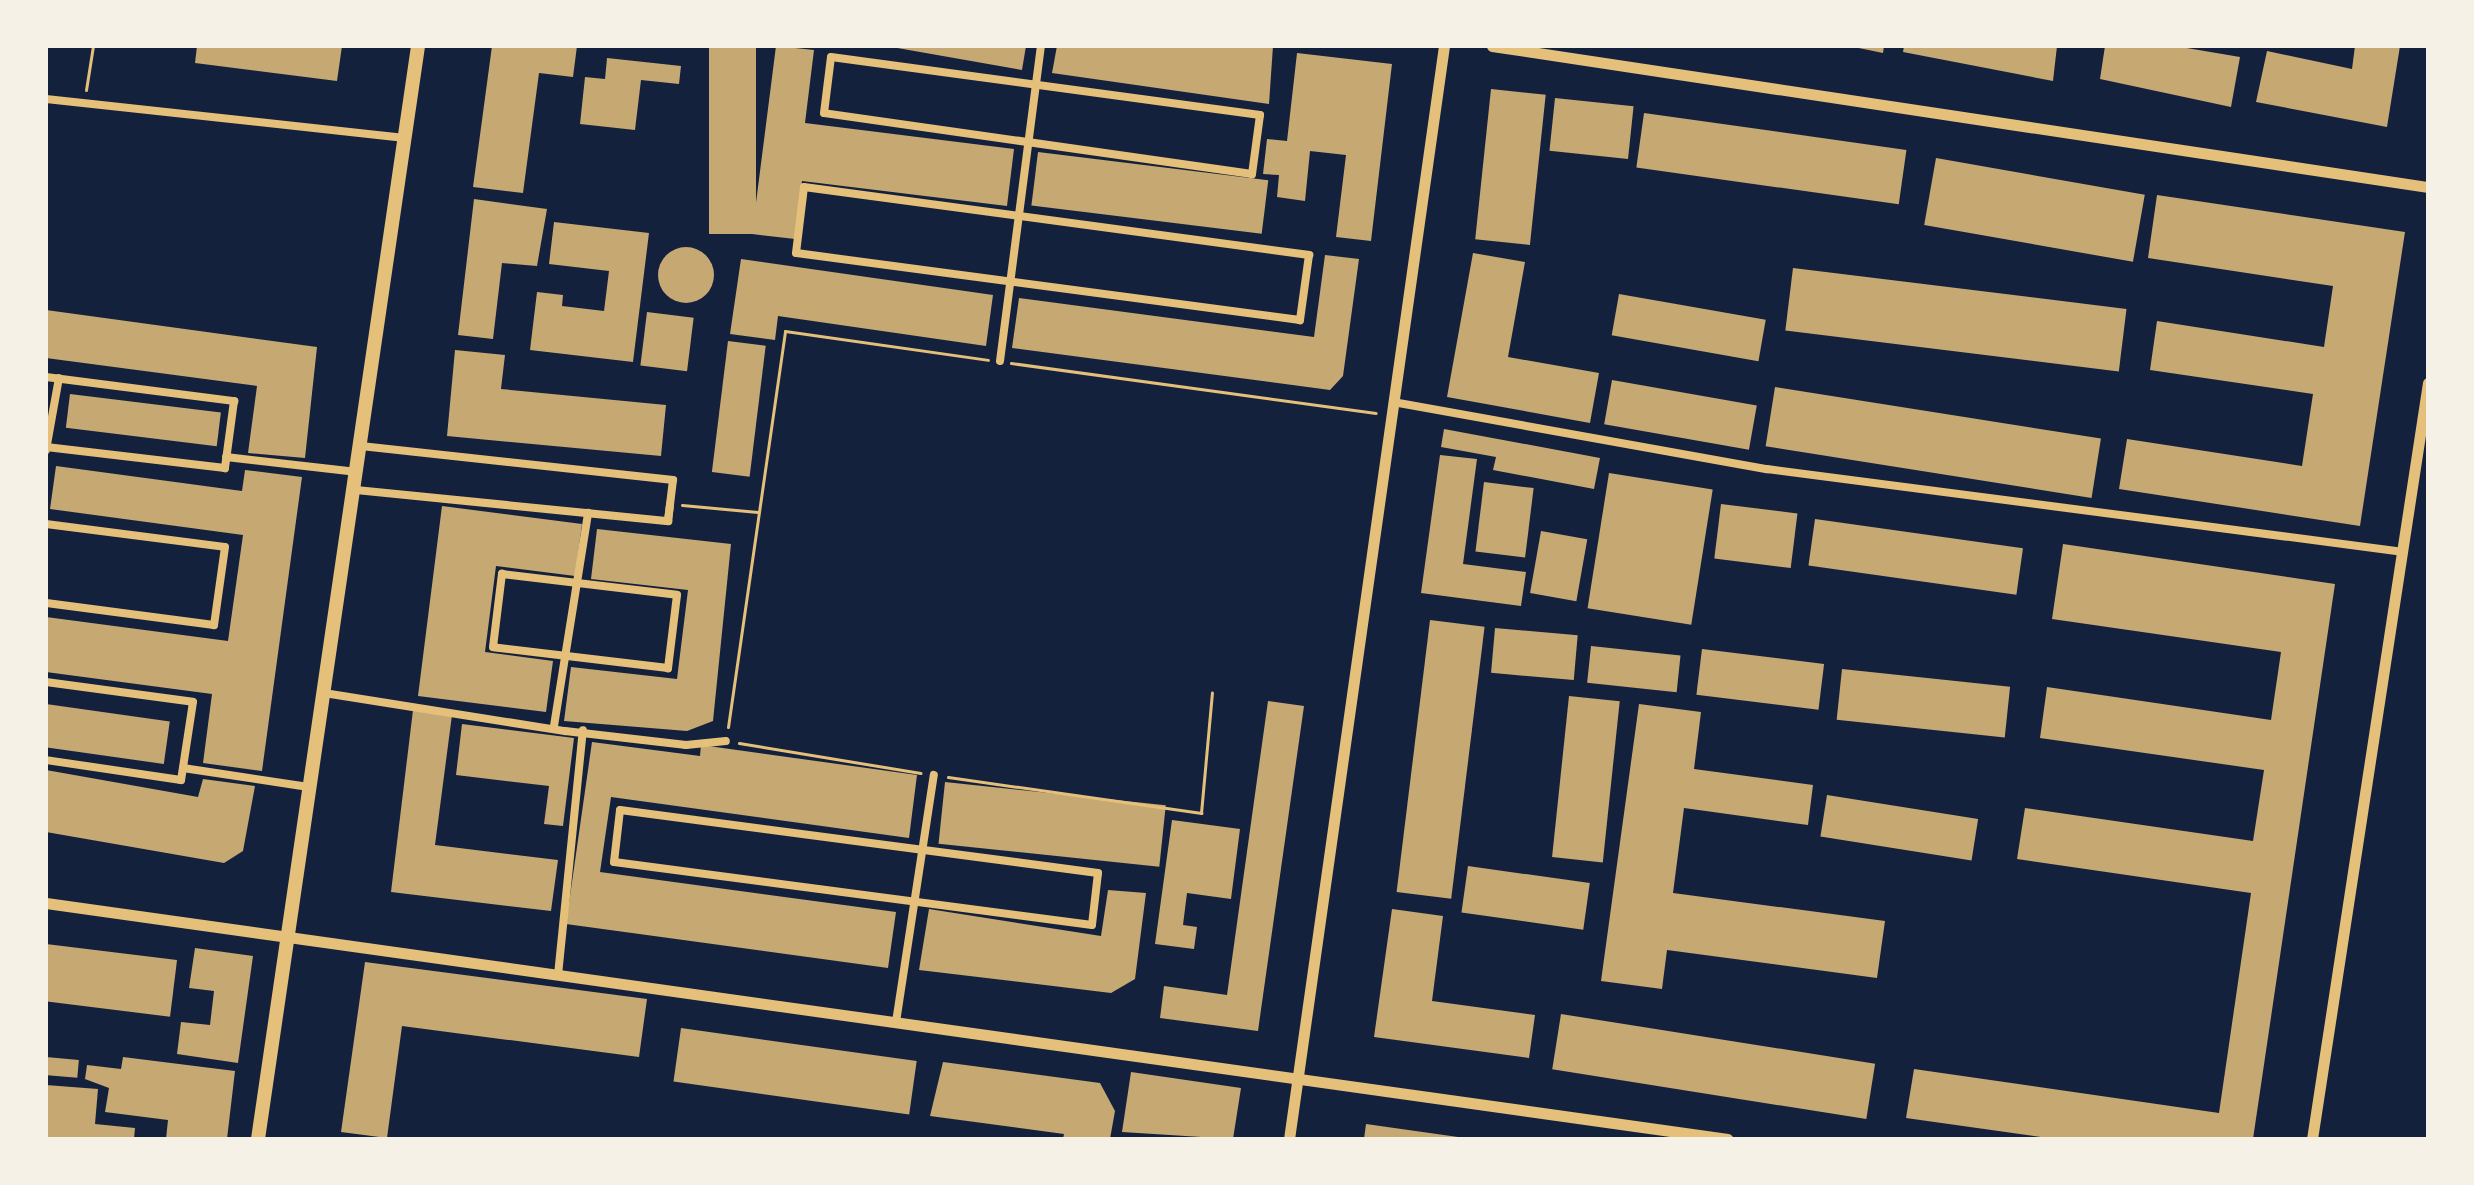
<!DOCTYPE html>
<style>
body{margin:0}
#map{position:relative;width:2474px;height:1185px;overflow:hidden;background:#14213d;font-family:Mulish,sans-serif}
div>[style]{position:absolute}
[style*='--x']{left:calc(var(--x)*1px);top:calc(var(--y)*1px);width:calc(var(--w)*1px);rotate:calc(var(--a)*1deg)}
.building>*{inset:0;background:#c6a872;transform-origin:0 0}
.round{border-radius:50%}
.path>*{height:3px;margin:-1.5px;padding:0 1.5px;transform-origin:1.5px;border-radius:1.5px;background:#e5c07b}
.minor>*{height:8px;margin:-4px;padding:0 4px;transform-origin:4px;border-radius:4px;background:#e5c07b}
.tertiary>*{height:11px;margin:-5.5px;padding:0 5.5px;transform-origin:5.5px;border-radius:5.5px;background:#e5c07b}
.primary>*{height:14px;margin:-7px;padding:0 7px;transform-origin:7px;border-radius:7px;background:#e5c07b}
span{translate:-50% -50%;white-space:nowrap;text-align:center;line-height:1.15;-webkit-text-stroke:8px #f6f1e7;paint-order:stroke}
.frame{position:absolute;inset:0;border:48px solid #f6f1e7;pointer-events:none}
</style>
<div id="map">
<div class="building">
<div style="clip-path:polygon(197px 46px,342px 46px,337px 81px,195px 63px)"></div>
<div style="clip-path:polygon(492px 46px,577px 46px,573px 77px,539px 73px,523px 193px,473px 187px)"></div>
<div style="left:709px;top:46px;width:47px;height:188px"></div>
<div style="clip-path:polygon(776px 46px,814px 50px,805px 123px,1014px 149px,1007px 206px,802px 181px,795px 239px,752px 234px)"></div>
<div style="clip-path:polygon(886px 46px,1026px 46px,1022px 70px)"></div>
<div style="clip-path:polygon(1057px 46px,1273px 46px,1269px 104px,1052px 73px)"></div>
<div style="clip-path:polygon(1849px 46px,1884px 46px,1883px 53px)"></div>
<div style="clip-path:polygon(1904px 46px,2057px 46px,2053px 81px,1903px 52px)"></div>
<div style="clip-path:polygon(2105px 46px,2175px 46px,2240px 57px,2231px 107px,2100px 79px)"></div>
<div style="clip-path:polygon(2355px 46px,2400px 46px,2387px 127px,2256px 102px,2267px 51px,2352px 69px)"></div>
<div style="clip-path:polygon(1297px 53px,1392px 64px,1371px 241px,1336px 237px,1346px 155px,1310px 151px,1305px 201px,1277px 197px,1279px 175px,1263px 174px,1267px 139px,1287px 141px)"></div>
<div style="clip-path:polygon(607px 58px,681px 66px,679px 84px,641px 80px,635px 130px,580px 124px,585px 77px,605px 79px)"></div>
<div style="left:1491px;top:89px;width:55px;height:151px;rotate:6deg"></div>
<div style="left:1555px;top:98px;width:79px;height:53px;rotate:6deg"></div>
<div style="left:1644px;top:113px;width:265px;height:55px;rotate:8deg"></div>
<div style="left:1038px;top:152px;width:232px;height:54px;rotate:7deg"></div>
<div style="left:1936px;top:158px;width:212px;height:68px;rotate:10deg"></div>
<div style="clip-path:polygon(2157px 195px,2405px 232px,2360px 526px,2119px 489px,2127px 439px,2302px 466px,2313px 394px,2150px 370px,2157px 321px,2324px 347px,2333px 286px,2148px 258px)"></div>
<div style="clip-path:polygon(474px 199px,547px 209px,537px 266px,502px 263px,493px 339px,458px 335px)"></div>
<div style="clip-path:polygon(554px 222px,649px 233px,633px 362px,530px 350px,537px 292px,563px 295px,562px 306px,604px 311px,609px 271px,549px 264px)"></div>
<div class="round" style="left:658px;top:247px;width:56px;height:56px"></div>
<div style="clip-path:polygon(1473px 253px,1525px 262px,1508px 357px,1599px 373px,1590px 423px,1447px 397px)"></div>
<div style="clip-path:polygon(1325px 255px,1359px 259px,1343px 376px,1330px 390px,1012px 348px,1019px 298px,1314px 337px)"></div>
<div style="clip-path:polygon(741px 259px,993px 295px,986px 346px,778px 316px,775px 340px,730px 334px)"></div>
<div style="left:1793px;top:268px;width:336px;height:63px;rotate:7deg"></div>
<div style="left:1619px;top:294px;width:149px;height:42px;rotate:10deg"></div>
<div style="clip-path:polygon(46px 310px,317px 347px,305px 458px,248px 453px,257px 386px,46px 358px)"></div>
<div style="left:647px;top:312px;width:47px;height:54px;rotate:7deg"></div>
<div style="left:728px;top:341px;width:38px;height:132px;rotate:7deg"></div>
<div style="clip-path:polygon(455px 350px,505px 355px,501px 389px,666px 405px,661px 456px,447px 436px)"></div>
<div style="left:1612px;top:380px;width:147px;height:45px;rotate:10deg"></div>
<div style="left:1775px;top:387px;width:330px;height:60px;rotate:9deg"></div>
<div style="left:70px;top:394px;width:152px;height:34px;rotate:7deg"></div>
<div style="clip-path:polygon(1444px 429px,1600px 458px,1594px 489px,1493px 470px,1496px 457px,1441px 447px)"></div>
<div style="clip-path:polygon(1440px 455px,1477px 459px,1463px 564px,1526px 572px,1521px 606px,1421px 593px)"></div>
<div style="clip-path:polygon(56px 466px,242px 491px,245px 470px,302px 477px,262px 771px,203px 763px,212px 694px,46px 672px,46px 617px,228px 641px,243px 535px,50px 509px)"></div>
<div style="left:1609px;top:473px;width:105px;height:137px;rotate:9deg"></div>
<div style="left:1484px;top:482px;width:50px;height:70px;rotate:7deg"></div>
<div style="left:1721px;top:504px;width:77px;height:55px;rotate:7deg"></div>
<div style="clip-path:polygon(442px 506px,582px 524px,575px 576px,496px 566px,485px 652px,553px 661px,546px 712px,418px 696px)"></div>
<div style="left:1815px;top:519px;width:210px;height:47px;rotate:8deg"></div>
<div style="clip-path:polygon(597px 529px,731px 544px,713px 721px,687px 731px,564px 721px,571px 667px,677px 679px,688px 590px,591px 579px)"></div>
<div style="left:1541px;top:531px;width:47px;height:63px;rotate:10deg"></div>
<div style="clip-path:polygon(2063px 544px,2335px 584px,2253px 1139px,2055px 1139px,1906px 1118px,1914px 1069px,2219px 1113px,2251px 893px,2017px 859px,2025px 808px,2253px 841px,2264px 770px,2040px 738px,2047px 687px,2271px 720px,2281px 652px,2052px 619px)"></div>
<div style="left:1430px;top:620px;width:55px;height:274px;rotate:7deg"></div>
<div style="left:1495px;top:628px;width:83px;height:45px;rotate:5deg"></div>
<div style="left:1591px;top:646px;width:90px;height:37px;rotate:6deg"></div>
<div style="left:1702px;top:649px;width:123px;height:46px;rotate:7deg"></div>
<div style="left:1842px;top:669px;width:169px;height:51px;rotate:6deg"></div>
<div style="left:1569px;top:696px;width:51px;height:162px;rotate:6deg"></div>
<div style="clip-path:polygon(1268px 701px,1304px 706px,1258px 1031px,1160px 1018px,1164px 986px,1227px 995px)"></div>
<div style="left:46px;top:704px;width:125px;height:43px;rotate:8deg"></div>
<div style="clip-path:polygon(1639px 704px,1701px 712px,1694px 769px,1813px 785px,1808px 825px,1684px 808px,1673px 893px,1885px 921px,1877px 978px,1667px 950px,1662px 989px,1601px 981px)"></div>
<div style="clip-path:polygon(413px 710px,452px 715px,435px 845px,558px 860px,551px 911px,391px 892px)"></div>
<div style="clip-path:polygon(462px 724px,574px 738px,563px 826px,544px 824px,549px 786px,456px 775px)"></div>
<div style="clip-path:polygon(592px 742px,700px 756px,701px 745px,917px 775px,909px 838px,611px 797px,600px 872px,896px 912px,888px 968px,566px 924px)"></div>
<div style="clip-path:polygon(46px 770px,198px 797px,203px 779px,255px 786px,243px 851px,224px 863px,46px 832px)"></div>
<div style="left:945px;top:782px;width:222px;height:62px;rotate:6deg"></div>
<div style="left:1827px;top:795px;width:153px;height:42px;rotate:9deg"></div>
<div style="clip-path:polygon(1172px 820px,1240px 829px,1231px 899px,1187px 893px,1183px 925px,1197px 927px,1194px 949px,1155px 944px)"></div>
<div style="left:1468px;top:866px;width:123px;height:47px;rotate:8deg"></div>
<div style="clip-path:polygon(1108px 890px,1146px 893px,1135px 979px,1111px 993px,919px 970px,929px 909px,1101px 936px)"></div>
<div style="clip-path:polygon(1392px 909px,1443px 916px,1432px 1001px,1535px 1015px,1529px 1058px,1374px 1037px)"></div>
<div style="left:46px;top:944px;width:132px;height:57px;rotate:7deg"></div>
<div style="clip-path:polygon(195px 948px,253px 956px,238px 1063px,177px 1054px,181px 1022px,210px 1025px,214px 991px,189px 988px)"></div>
<div style="clip-path:polygon(365px 962px,647px 999px,639px 1057px,402px 1026px,387px 1138px,341px 1132px)"></div>
<div style="left:1561px;top:1014px;width:318px;height:56px;rotate:9deg"></div>
<div style="left:681px;top:1028px;width:238px;height:54px;rotate:8deg"></div>
<div style="left:46px;top:1057px;width:33px;height:18px;rotate:5deg"></div>
<div style="clip-path:polygon(123px 1057px,235px 1071px,227px 1139px,166px 1139px,168px 1120px,105px 1112px,109px 1088px,85px 1079px,87px 1065px,121px 1069px)"></div>
<div style="clip-path:polygon(943px 1062px,1100px 1083px,1115px 1111px,1110px 1139px,1063px 1139px,1064px 1134px,930px 1116px)"></div>
<div style="clip-path:polygon(1131px 1072px,1241px 1088px,1233px 1139px,1122px 1132px)"></div>
<div style="clip-path:polygon(46px 1085px,98px 1089px,95px 1124px,135px 1128px,134px 1139px,46px 1139px)"></div>
<div style="clip-path:polygon(1366px 1124px,1458px 1137px,1458px 1139px,1364px 1139px)"></div>
</div>
<div class="path">
<div style="--x:86;--y:90;--w:45;--a:-81"></div>
<div style="--x:1011;--y:363;--w:368;--a:7.8"></div>
<div style="--x:682;--y:505;--w:76;--a:5.3"></div>
<div style="--x:728;--y:727;--w:400;--a:-81.8"></div>
<div style="--x:785;--y:331;--w:205;--a:8.1"></div>
<div style="--x:739;--y:743;--w:184;--a:9.4"></div>
<div style="--x:948;--y:777;--w:256;--a:8.1"></div>
<div style="--x:1201;--y:813;--w:121;--a:-84.8"></div>
</div>
<div class="minor">
<div style="--x:831;--y:57;--w:433;--a:7.7"></div>
<div style="--x:1260;--y:115;--w:60;--a:97.7"></div>
<div style="--x:1252;--y:174;--w:432;--a:-171.9"></div>
<div style="--x:824;--y:113;--w:56;--a:-82.9"></div>
<div style="--x:46;--y:99;--w:361;--a:6.2"></div>
<div style="--x:804;--y:187;--w:510;--a:7.67"></div>
<div style="--x:1309;--y:255;--w:66;--a:97.9"></div>
<div style="--x:1300;--y:320;--w:508;--a:-172.43"></div>
<div style="--x:796;--y:253;--w:66;--a:-83.1"></div>
<div style="--x:1000;--y:361;--w:318;--a:-82.6"></div>
<div style="--x:46;--y:377;--w:190;--a:7.3"></div>
<div style="--x:234;--y:401;--w:68;--a:97.7"></div>
<div style="--x:225;--y:468;--w:180;--a:-173.3"></div>
<div style="--x:1393;--y:402;--w:380;--a:10.2"></div>
<div style="--x:1767;--y:469;--w:642;--a:7.42"></div>
<div style="--x:361;--y:446;--w:314;--a:6.2"></div>
<div style="--x:673;--y:480;--w:41;--a:97"></div>
<div style="--x:668;--y:521;--w:17;--a:-83"></div>
<div style="--x:46;--y:450;--w:73;--a:-79.8"></div>
<div style="--x:226;--y:457;--w:132;--a:6.5"></div>
<div style="--x:356;--y:490;--w:314;--a:5.7"></div>
<div style="--x:46;--y:524;--w:180;--a:7.3"></div>
<div style="--x:225;--y:547;--w:79;--a:98"></div>
<div style="--x:214;--y:625;--w:169;--a:-172.5"></div>
<div style="--x:502;--y:574;--w:176;--a:6.8"></div>
<div style="--x:677;--y:595;--w:74;--a:97"></div>
<div style="--x:668;--y:668;--w:176;--a:-173.2"></div>
<div style="--x:493;--y:647;--w:74;--a:-83"></div>
<div style="--x:46;--y:682;--w:148;--a:7.7"></div>
<div style="--x:193;--y:702;--w:79;--a:98.7"></div>
<div style="--x:181;--y:780;--w:136;--a:-171.6"></div>
<div style="--x:324;--y:693;--w:244;--a:9"></div>
<div style="--x:565;--y:731;--w:122;--a:6.6"></div>
<div style="--x:686;--y:745;--w:40;--a:-5.7"></div>
<div style="--x:554;--y:726;--w:216;--a:-80.9"></div>
<div style="--x:183;--y:768;--w:127;--a:8.6"></div>
<div style="--x:620;--y:810;--w:482;--a:7.5"></div>
<div style="--x:1098;--y:873;--w:52;--a:96.6"></div>
<div style="--x:1092;--y:925;--w:482;--a:-172.5"></div>
<div style="--x:614;--y:862;--w:52;--a:-83.4"></div>
<div style="--x:558;--y:975;--w:246;--a:-84.2"></div>
<div style="--x:896;--y:1022;--w:250;--a:-81.3"></div>
</div>
<div class="tertiary">
<div style="--x:1492;--y:46;--w:947;--a:8.57"></div>
<div style="--x:46;--y:903;--w:1698;--a:7.99"></div>
<div style="--x:1289;--y:1139;--w:1104;--a:-81.93"></div>
<div style="--x:2312;--y:1139;--w:765;--a:-81.28"></div>
</div>
<div class="primary">
<div style="--x:258;--y:1139;--w:1105;--a:-81.67"></div>
</div>
<div class="frame"></div>
</div>
